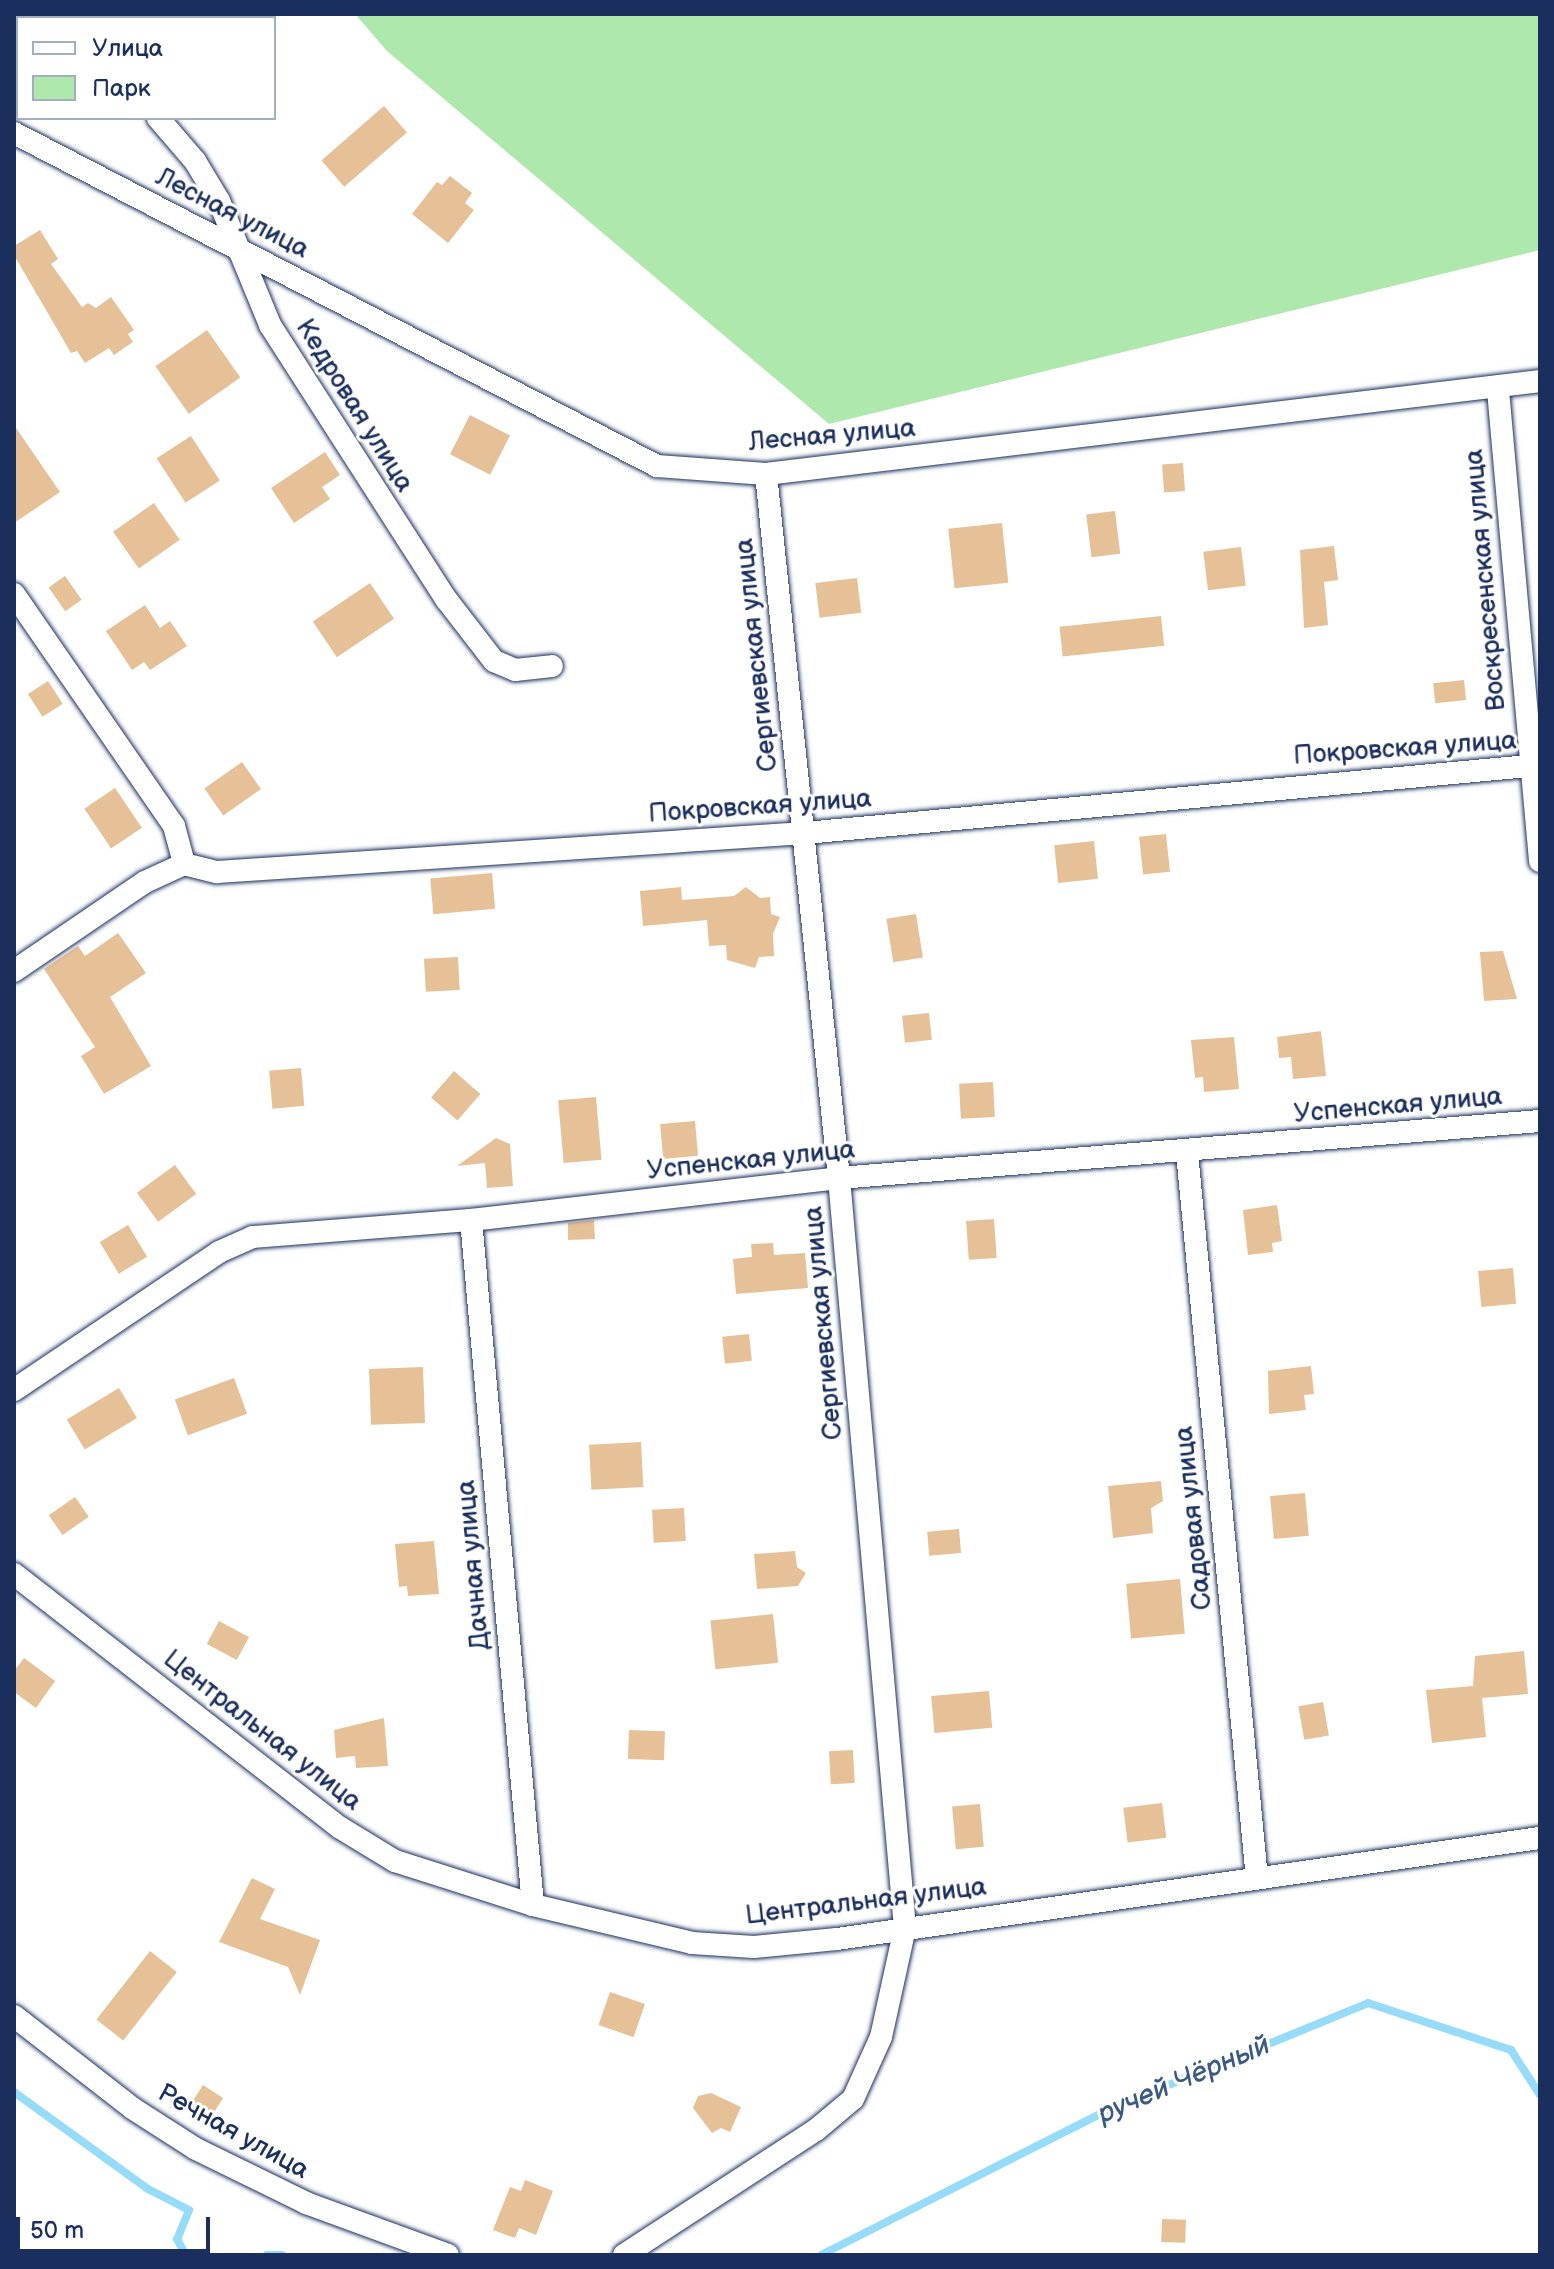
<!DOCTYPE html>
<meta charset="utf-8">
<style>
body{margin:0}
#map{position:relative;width:1554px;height:2269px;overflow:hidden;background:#fff;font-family:"Balsamiq Sans",sans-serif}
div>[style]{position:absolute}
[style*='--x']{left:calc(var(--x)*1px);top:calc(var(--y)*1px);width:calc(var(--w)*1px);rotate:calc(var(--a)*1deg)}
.green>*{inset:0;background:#afe8ac}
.stream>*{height:8px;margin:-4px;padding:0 4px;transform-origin:4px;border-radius:4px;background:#96dcf8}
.building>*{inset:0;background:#e6c097;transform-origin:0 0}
.roads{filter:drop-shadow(0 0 2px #1b2f5e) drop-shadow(0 0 2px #1b2f5e)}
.minor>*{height:22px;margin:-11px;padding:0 11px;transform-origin:11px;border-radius:11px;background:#fff}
span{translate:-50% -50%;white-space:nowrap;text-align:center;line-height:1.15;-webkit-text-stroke:6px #fff;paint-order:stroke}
.street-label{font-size:26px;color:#1b2f5e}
.water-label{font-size:28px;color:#3a5a84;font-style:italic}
.frame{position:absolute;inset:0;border:16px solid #1b2f5e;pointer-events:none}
.legend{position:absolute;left:16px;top:16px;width:260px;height:104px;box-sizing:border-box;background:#fff;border:2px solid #a4acbf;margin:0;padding:10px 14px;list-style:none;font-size:24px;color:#1b2f5e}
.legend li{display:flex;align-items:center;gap:16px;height:40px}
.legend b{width:40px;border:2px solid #a4acbf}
.scale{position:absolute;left:16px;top:2217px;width:194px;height:36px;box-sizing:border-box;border:4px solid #1b2f5e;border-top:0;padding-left:10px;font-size:24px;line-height:28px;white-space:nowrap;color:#1b2f5e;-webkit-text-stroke:6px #fff;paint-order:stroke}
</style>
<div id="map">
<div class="green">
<div style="clip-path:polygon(355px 14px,1540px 14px,1540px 250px,829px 424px,387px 51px)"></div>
</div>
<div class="stream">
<div style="--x:14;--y:2092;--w:165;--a:35.9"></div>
<div style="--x:148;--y:2189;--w:46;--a:27.1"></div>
<div style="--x:189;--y:2210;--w:31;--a:112"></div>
<div style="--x:177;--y:2239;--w:18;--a:61"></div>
<div style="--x:267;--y:2255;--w:15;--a:0"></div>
<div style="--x:821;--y:2255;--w:324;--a:-26.8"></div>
<div style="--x:1110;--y:2109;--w:279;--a:-22.3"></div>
<div style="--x:1368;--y:2003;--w:151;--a:18.2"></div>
<div style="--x:1511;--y:2050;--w:54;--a:57.2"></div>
</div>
<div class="building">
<div style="left:384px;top:106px;width:35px;height:83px;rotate:49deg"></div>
<div style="clip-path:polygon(450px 176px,472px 193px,465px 203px,474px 210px,448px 243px,412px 214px,437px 182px,442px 185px)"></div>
<div style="clip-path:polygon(40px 230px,58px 259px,51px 264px,82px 307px,88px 303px,96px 308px,111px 297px,134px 330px,128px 334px,133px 342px,114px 355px,109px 348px,85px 363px,77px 351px,71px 353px,14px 255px,14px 246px)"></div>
<div style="left:207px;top:330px;width:58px;height:63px;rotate:55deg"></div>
<div style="left:470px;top:415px;width:45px;height:44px;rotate:27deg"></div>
<div style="clip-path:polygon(14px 425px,60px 492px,14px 523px)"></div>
<div style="left:191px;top:436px;width:53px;height:41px;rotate:57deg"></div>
<div style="clip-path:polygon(325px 452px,340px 475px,322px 487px,330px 499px,294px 523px,271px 488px)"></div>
<div style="left:1183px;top:463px;width:28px;height:21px;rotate:86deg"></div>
<div style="left:154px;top:503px;width:45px;height:50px;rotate:55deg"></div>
<div style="left:1115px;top:511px;width:43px;height:29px;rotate:83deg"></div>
<div style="left:1002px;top:523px;width:60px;height:54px;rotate:84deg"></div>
<div style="clip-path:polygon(1334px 546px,1338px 580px,1324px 582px,1328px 625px,1304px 628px,1300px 550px)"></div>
<div style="left:1241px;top:547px;width:39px;height:38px;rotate:83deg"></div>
<div style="left:65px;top:576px;width:29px;height:20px;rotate:55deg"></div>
<div style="left:857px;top:578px;width:35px;height:42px;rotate:83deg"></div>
<div style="left:370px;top:583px;width:43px;height:69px;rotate:56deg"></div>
<div style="clip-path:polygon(145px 605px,160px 628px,170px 621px,187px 646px,150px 670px,144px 662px,132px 670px,106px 631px)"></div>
<div style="left:1161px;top:616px;width:30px;height:102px;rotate:84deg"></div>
<div style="left:1464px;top:680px;width:20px;height:31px;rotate:84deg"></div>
<div style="left:48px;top:681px;width:27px;height:24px;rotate:57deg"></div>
<div style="left:242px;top:762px;width:33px;height:46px;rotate:55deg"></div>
<div style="left:115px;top:788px;width:48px;height:37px;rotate:56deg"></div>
<div style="left:1166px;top:834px;width:38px;height:27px;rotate:84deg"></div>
<div style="left:1094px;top:841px;width:38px;height:40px;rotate:84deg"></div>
<div style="left:492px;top:873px;width:36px;height:62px;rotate:85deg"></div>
<div style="clip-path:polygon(681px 887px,682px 900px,734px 896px,746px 887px,760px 898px,770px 897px,771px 914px,780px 917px,773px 934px,774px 956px,759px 957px,755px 968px,727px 960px,726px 945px,709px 946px,707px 920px,643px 926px,640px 891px)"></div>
<div style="left:916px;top:914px;width:44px;height:30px;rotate:81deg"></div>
<div style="clip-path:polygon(118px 933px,146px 973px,110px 997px,151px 1066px,104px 1094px,81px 1056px,95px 1047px,44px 969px,78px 946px,85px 956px)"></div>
<div style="clip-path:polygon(1503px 951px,1517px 999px,1484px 1001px,1480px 952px)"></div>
<div style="left:458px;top:957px;width:33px;height:34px;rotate:87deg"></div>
<div style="left:929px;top:1013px;width:27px;height:27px;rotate:84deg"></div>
<div style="clip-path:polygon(1321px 1031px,1326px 1076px,1293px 1079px,1291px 1057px,1279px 1058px,1277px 1037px)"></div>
<div style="clip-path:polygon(1234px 1037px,1239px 1089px,1204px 1092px,1203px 1077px,1195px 1078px,1191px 1040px)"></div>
<div style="left:301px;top:1068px;width:38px;height:32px;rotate:85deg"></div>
<div style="left:454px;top:1071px;width:35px;height:35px;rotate:41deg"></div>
<div style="left:993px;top:1082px;width:35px;height:34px;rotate:87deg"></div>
<div style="left:596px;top:1097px;width:63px;height:38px;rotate:85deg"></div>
<div style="left:695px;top:1121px;width:35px;height:35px;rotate:85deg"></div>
<div style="clip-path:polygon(496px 1138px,510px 1144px,513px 1186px,487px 1188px,485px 1163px,457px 1166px)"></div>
<div style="left:175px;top:1165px;width:36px;height:47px;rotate:54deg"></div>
<div style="clip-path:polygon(1277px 1205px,1282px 1241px,1272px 1243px,1273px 1252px,1248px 1255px,1243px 1210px)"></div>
<div style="left:994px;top:1219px;width:39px;height:28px;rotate:86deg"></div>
<div style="clip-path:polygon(594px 1220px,595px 1239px,568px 1240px,568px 1223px)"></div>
<div style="left:128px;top:1225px;width:37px;height:33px;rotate:59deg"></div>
<div style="clip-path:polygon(773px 1243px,774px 1255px,805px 1253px,808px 1288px,736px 1294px,733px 1259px,752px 1257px,751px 1244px)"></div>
<div style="left:1513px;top:1268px;width:36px;height:35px;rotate:85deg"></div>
<div style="left:749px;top:1334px;width:27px;height:27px;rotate:84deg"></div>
<div style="clip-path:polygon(1311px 1366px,1314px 1394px,1304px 1395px,1306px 1410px,1269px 1414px,1268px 1371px)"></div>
<div style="left:423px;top:1367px;width:56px;height:54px;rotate:88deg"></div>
<div style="left:234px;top:1378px;width:38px;height:63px;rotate:70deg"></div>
<div style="left:119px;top:1388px;width:35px;height:61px;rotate:59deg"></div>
<div style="left:641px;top:1442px;width:45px;height:52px;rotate:87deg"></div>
<div style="clip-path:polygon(1161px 1481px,1163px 1501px,1151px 1508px,1153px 1533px,1113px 1538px,1108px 1486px)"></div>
<div style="left:1305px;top:1493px;width:43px;height:35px;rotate:85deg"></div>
<div style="left:75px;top:1497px;width:24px;height:32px;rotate:55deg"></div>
<div style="left:684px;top:1508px;width:33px;height:32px;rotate:87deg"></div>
<div style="left:959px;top:1529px;width:24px;height:32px;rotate:85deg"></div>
<div style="clip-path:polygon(434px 1541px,439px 1594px,408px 1596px,407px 1586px,399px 1587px,395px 1544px)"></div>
<div style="clip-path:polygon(795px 1551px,797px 1567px,806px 1573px,798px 1586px,757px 1589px,754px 1554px)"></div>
<div style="left:1180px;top:1579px;width:55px;height:54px;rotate:85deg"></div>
<div style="left:773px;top:1614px;width:49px;height:63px;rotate:84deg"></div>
<div style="left:219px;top:1621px;width:34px;height:26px;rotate:28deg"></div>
<div style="clip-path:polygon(1524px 1651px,1528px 1694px,1482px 1698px,1486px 1737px,1432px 1743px,1426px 1690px,1473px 1686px,1475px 1656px)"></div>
<div style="clip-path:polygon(24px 1658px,55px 1681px,36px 1708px,14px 1692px,14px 1671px)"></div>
<div style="left:989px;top:1691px;width:37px;height:58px;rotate:85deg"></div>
<div style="left:1323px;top:1702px;width:34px;height:25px;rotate:80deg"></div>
<div style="clip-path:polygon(384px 1718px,388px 1766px,356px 1768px,355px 1756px,336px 1758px,334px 1730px)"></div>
<div style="left:629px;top:1730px;width:36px;height:29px;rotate:2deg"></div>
<div style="left:853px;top:1750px;width:33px;height:24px;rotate:87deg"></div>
<div style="left:1162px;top:1803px;width:35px;height:39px;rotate:83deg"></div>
<div style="left:980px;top:1804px;width:43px;height:28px;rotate:85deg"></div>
<div style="clip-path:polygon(252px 1878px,275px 1889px,260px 1919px,320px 1940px,300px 1995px,288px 1967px,219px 1942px)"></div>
<div style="left:150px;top:1951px;width:34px;height:87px;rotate:38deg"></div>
<div style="left:610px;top:1992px;width:37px;height:35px;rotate:19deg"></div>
<div style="left:203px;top:2085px;width:24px;height:24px;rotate:33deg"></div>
<div style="clip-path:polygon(711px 2093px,741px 2107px,730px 2132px,721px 2128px,712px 2133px,693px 2108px,698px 2096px)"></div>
<div style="clip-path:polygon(525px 2180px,553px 2191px,536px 2235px,519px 2228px,515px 2238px,493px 2230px,510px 2187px,521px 2191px)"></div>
<div style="left:1162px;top:2219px;width:24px;height:23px;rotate:2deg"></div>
</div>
<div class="roads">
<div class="minor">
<div style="--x:69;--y:14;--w:6;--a:45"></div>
<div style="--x:158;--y:118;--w:57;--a:49.3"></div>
<div style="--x:195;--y:161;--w:47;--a:59"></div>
<div style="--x:219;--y:201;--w:134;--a:67.6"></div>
<div style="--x:270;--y:325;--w:326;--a:57.3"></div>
<div style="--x:446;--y:599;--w:78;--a:52.3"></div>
<div style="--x:494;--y:661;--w:23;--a:23"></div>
<div style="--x:515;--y:670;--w:37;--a:-6"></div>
<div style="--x:14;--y:133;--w:724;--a:27.38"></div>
<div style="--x:657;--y:466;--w:109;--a:4.2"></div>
<div style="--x:766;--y:474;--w:780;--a:-6.85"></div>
<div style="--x:1498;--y:390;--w:473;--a:84.9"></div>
<div style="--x:14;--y:594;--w:282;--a:55.4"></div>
<div style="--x:174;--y:826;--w:39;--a:75"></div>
<div style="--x:14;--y:971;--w:158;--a:-34.2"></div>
<div style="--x:145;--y:882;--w:43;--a:-24.8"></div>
<div style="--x:184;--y:864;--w:34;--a:14"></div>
<div style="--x:217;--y:872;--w:589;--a:-3.79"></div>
<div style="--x:805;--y:833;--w:738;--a:-5.29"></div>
<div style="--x:1187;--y:1153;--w:729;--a:84.49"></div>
<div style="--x:471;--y:1220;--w:688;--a:84.83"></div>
<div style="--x:14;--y:1390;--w:247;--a:-33.9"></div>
<div style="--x:219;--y:1252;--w:37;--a:-24"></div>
<div style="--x:253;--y:1237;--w:219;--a:-4.5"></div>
<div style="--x:471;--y:1220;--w:370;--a:-6.5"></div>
<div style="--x:839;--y:1178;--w:703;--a:-4.65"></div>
<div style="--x:14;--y:1574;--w:412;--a:37.9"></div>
<div style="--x:339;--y:1827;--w:66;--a:31.3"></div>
<div style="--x:395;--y:1861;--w:145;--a:17.7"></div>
<div style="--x:533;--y:1905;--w:163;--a:13.4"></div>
<div style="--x:692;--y:1943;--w:62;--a:3.7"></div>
<div style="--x:754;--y:1947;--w:83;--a:-5.5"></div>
<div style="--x:837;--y:1939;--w:710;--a:-8.18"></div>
<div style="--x:14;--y:2016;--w:150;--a:37.9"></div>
<div style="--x:132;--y:2108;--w:76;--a:32.6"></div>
<div style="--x:196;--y:2149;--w:123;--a:26.1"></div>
<div style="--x:306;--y:2203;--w:151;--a:20.1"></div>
<div style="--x:624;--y:2255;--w:229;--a:-33.1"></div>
<div style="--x:816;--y:2130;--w:48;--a:-40"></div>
<div style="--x:853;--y:2099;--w:68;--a:-65.7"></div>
<div style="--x:881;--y:2037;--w:112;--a:-77.6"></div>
<div style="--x:905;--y:1928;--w:753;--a:-95.03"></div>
<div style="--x:839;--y:1178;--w:708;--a:-95.92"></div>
</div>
</div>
<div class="street-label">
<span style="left:232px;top:214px;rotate:27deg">Лесная улица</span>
<span style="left:354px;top:406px;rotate:58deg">Кедровая улица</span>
<span style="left:832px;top:436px;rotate:-5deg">Лесная улица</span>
<span style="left:1486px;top:580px;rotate:-95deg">Воскресенская улица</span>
<span style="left:757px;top:655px;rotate:-96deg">Сергиевская улица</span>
<span style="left:1405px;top:749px;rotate:-4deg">Покровская улица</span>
<span style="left:760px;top:807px;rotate:-4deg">Покровская улица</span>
<span style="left:1398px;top:1106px;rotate:-5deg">Успенская улица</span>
<span style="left:751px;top:1161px;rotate:-6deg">Успенская улица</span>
<span style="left:824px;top:1323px;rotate:-95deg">Сергиевская улица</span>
<span style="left:1194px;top:1518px;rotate:-96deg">Садовая улица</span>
<span style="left:474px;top:1565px;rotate:-95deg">Дачная улица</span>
<span style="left:262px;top:1731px;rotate:38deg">Центральная улица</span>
<span style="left:866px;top:1902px;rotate:-7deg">Центральная улица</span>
<span style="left:233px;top:2132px;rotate:29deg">Речная улица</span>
</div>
<div class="water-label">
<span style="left:1184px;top:2080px;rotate:-23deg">ручей Чёрный</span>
</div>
<div class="frame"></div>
<ul class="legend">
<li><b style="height:10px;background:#fff"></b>Улица</li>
<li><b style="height:22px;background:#afe8ac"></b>Парк</li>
</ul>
<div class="scale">50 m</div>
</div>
